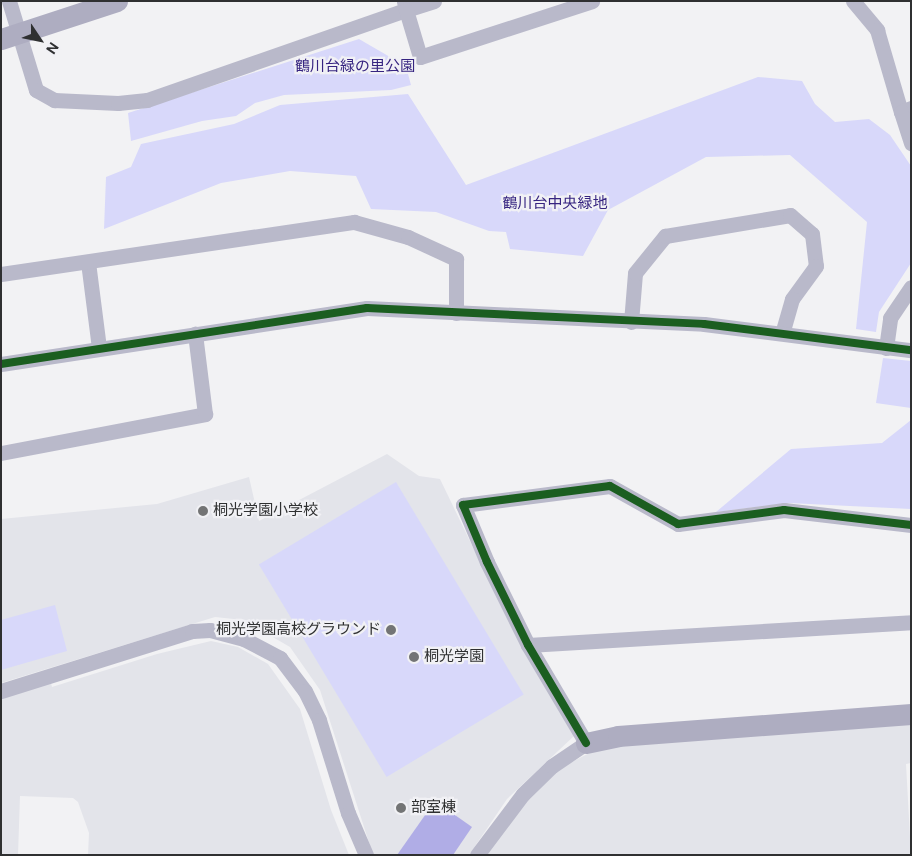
<!DOCTYPE html>
<meta charset="utf-8">
<style>
body{margin:0}
#map{position:relative;width:912px;height:856px;overflow:hidden;background:#f2f2f4;font-family:"DM Sans","Noto Sans JP",sans-serif}
div>[style]{position:absolute}
[style*='--x']{left:calc(var(--x)*1px);top:calc(var(--y)*1px);width:calc(var(--w)*1px);rotate:calc(var(--a)*1deg)}
.built>*{inset:0;background:#e3e4ea}
.green>*{inset:0;background:#d8d8fa;transform-origin:0 0}
.water>*{inset:0;background:#b0ade6}
.street>*{height:15px;margin:-7.5px;padding:0 7.5px;transform-origin:7.5px;border-radius:7.5px;background:#b9b9ca}
.secondary>*{height:21px;margin:-10.5px;padding:0 10.5px;transform-origin:10.5px;border-radius:10.5px;background:#aeadc1}
.cycleway>*{height:8px;margin:-4px;padding:0 4px;transform-origin:4px;border-radius:4px;background:#1b5e20}
.dots>*{width:14px;height:14px;translate:-50% -50%;box-sizing:border-box;border:2px solid #f1f1f5;border-radius:50%}
span{translate:-50% -50%;white-space:nowrap;text-align:center;line-height:1.15;-webkit-text-stroke:4.5px #f1f1f5;paint-order:stroke}
.park-label{font-size:15px;color:#362480}
.poi-label{font-size:15px;color:#2f3031}
.left{translate:0 -50%;text-align:left}
.right{translate:-100% -50%;text-align:right}
.frame{position:absolute;inset:0;border:2px solid #2f3031;pointer-events:none}
.north{position:absolute;left:15px;top:15px;width:50px;height:50px;-webkit-text-stroke:4px #f1f1f5;paint-order:stroke;rotate:124deg;font-size:14px;font-weight:700;line-height:20px;text-align:center;color:#2f3031}
.north::after{content:'';display:block;margin:auto;width:18px;height:22px;background:#2f3031;clip-path:polygon(50% 0,100% 100%,50% 72%,0 100%)}
</style>
<div id="map">
<div class="built">
<div style="clip-path:polygon(387px 454px,419px 476px,440px 479px,507px 618px,574px 736px,507px 799px,469px 855px,373px 855px,320px 690px,290px 647px,243px 620px,215px 617px,1px 683px,1px 519px,157px 504px,249px 477px,259px 521px)"></div>
<div style="clip-path:polygon(211px 641px,238px 647px,268px 664px,300px 709px,331px 810px,349px 855px,88px 855px,89px 833px,78px 802px,73px 798px,20px 796px,18px 855px,1px 855px,1px 698px,51px 683px,52px 687px,157px 654px)"></div>
<div style="clip-path:polygon(911px 722px,911px 763px,906px 764px,911px 855px,484px 855px,529px 798px,564px 766px,609px 743px)"></div>
</div>
<div class="green">
<div style="clip-path:polygon(359px 39px,390px 57px,408px 74px,411px 85px,391px 90px,284px 95px,255px 103px,236px 116px,202px 121px,131px 141px,128px 113px)"></div>
<div style="clip-path:polygon(758px 77px,802px 81px,815px 104px,835px 122px,869px 119px,890px 135px,911px 166px,911px 263px,879px 312px,876px 332px,856px 329px,867px 222px,790px 155px,706px 157px,608px 210px,583px 256px,510px 249px,506px 232px,489px 231px,436px 212px,371px 209px,356px 176px,290px 171px,221px 183px,104px 229px,106px 177px,131px 167px,141px 144px,234px 124px,280px 105px,408px 94px,466px 185px)"></div>
<div style="clip-path:polygon(883px 358px,911px 361px,911px 408px,876px 403px)"></div>
<div style="clip-path:polygon(911px 420px,911px 509px,789px 503px,716px 512px,791px 449px,882px 443px)"></div>
<div style="left:396px;top:482px;width:248px;height:160px;rotate:59deg"></div>
<div style="clip-path:polygon(55px 605px,67px 651px,1px 670px,1px 620px)"></div>
</div>
<div class="water">
<div style="clip-path:polygon(435px 801px,472px 827px,453px 855px,397px 855px)"></div>
</div>
<div class="street">
<div style="--x:9;--y:1;--w:93;--a:73.1"></div>
<div style="--x:36;--y:90;--w:21;--a:29"></div>
<div style="--x:54;--y:100;--w:64;--a:2.7"></div>
<div style="--x:118;--y:103;--w:29;--a:-6"></div>
<div style="--x:147;--y:100;--w:274;--a:-19.2"></div>
<div style="--x:406;--y:10;--w:9;--a:-103"></div>
<div style="--x:434;--y:1;--w:29;--a:162"></div>
<div style="--x:406;--y:10;--w:49;--a:73.4"></div>
<div style="--x:420;--y:57;--w:181;--a:-18"></div>
<div style="--x:853;--y:1;--w:38;--a:50"></div>
<div style="--x:877;--y:30;--w:85;--a:73.7"></div>
<div style="--x:901;--y:112;--w:11;--a:-22"></div>
<div style="--x:901;--y:112;--w:33;--a:72"></div>
<div style="--x:88;--y:262;--w:87;--a:82.7"></div>
<div style="--x:1;--y:274;--w:357;--a:-8.4"></div>
<div style="--x:354;--y:222;--w:56;--a:15.5"></div>
<div style="--x:408;--y:237;--w:53;--a:24.6"></div>
<div style="--x:456;--y:259;--w:54;--a:90"></div>
<div style="--x:631;--y:322;--w:49;--a:-85.3"></div>
<div style="--x:635;--y:273;--w:48;--a:-51"></div>
<div style="--x:665;--y:236;--w:127;--a:-9.5"></div>
<div style="--x:790;--y:215;--w:29;--a:41"></div>
<div style="--x:812;--y:234;--w:32;--a:83"></div>
<div style="--x:816;--y:266;--w:41;--a:126"></div>
<div style="--x:792;--y:299;--w:35;--a:106"></div>
<div style="--x:886;--y:348;--w:30;--a:-82"></div>
<div style="--x:890;--y:318;--w:37;--a:-56"></div>
<div style="--x:1;--y:364;--w:370;--a:-8.7"></div>
<div style="--x:367;--y:308;--w:337;--a:2.7"></div>
<div style="--x:704;--y:324;--w:209;--a:7.2"></div>
<div style="--x:1;--y:453;--w:208;--a:-10.8"></div>
<div style="--x:205;--y:414;--w:81;--a:-97.1"></div>
<div style="--x:528;--y:645;--w:384;--a:-3.4"></div>
<div style="--x:1;--y:691;--w:200;--a:-17.4"></div>
<div style="--x:192;--y:631;--w:18;--a:-3"></div>
<div style="--x:210;--y:630;--w:35;--a:15"></div>
<div style="--x:244;--y:639;--w:41;--a:27.8"></div>
<div style="--x:280;--y:658;--w:41;--a:52.9"></div>
<div style="--x:305;--y:691;--w:32;--a:64"></div>
<div style="--x:319;--y:720;--w:97;--a:72.7"></div>
<div style="--x:348;--y:813;--w:46;--a:66.8"></div>
<div style="--x:477;--y:855;--w:76;--a:-53"></div>
<div style="--x:523;--y:794;--w:40;--a:-44"></div>
<div style="--x:552;--y:766;--w:41;--a:-34.1"></div>
<div style="--x:586;--y:743;--w:114;--a:-120.6"></div>
<div style="--x:528;--y:645;--w:93;--a:-116.3"></div>
<div style="--x:487;--y:562;--w:62;--a:-112.8"></div>
<div style="--x:463;--y:505;--w:148;--a:-7.4"></div>
<div style="--x:610;--y:486;--w:78;--a:29.2"></div>
<div style="--x:678;--y:524;--w:107;--a:-7.5"></div>
<div style="--x:784;--y:510;--w:128;--a:6.7"></div>
</div>
<div class="secondary">
<div style="--x:1;--y:39;--w:122;--a:-18.1"></div>
<div style="--x:586;--y:743;--w:33;--a:-12"></div>
<div style="--x:618;--y:736;--w:294;--a:-4.3"></div>
</div>
<div class="cycleway">
<div style="--x:1;--y:364;--w:370;--a:-8.7"></div>
<div style="--x:367;--y:308;--w:337;--a:2.7"></div>
<div style="--x:704;--y:324;--w:209;--a:7.2"></div>
<div style="--x:586;--y:743;--w:114;--a:-120.6"></div>
<div style="--x:528;--y:645;--w:93;--a:-116.3"></div>
<div style="--x:487;--y:562;--w:62;--a:-112.8"></div>
<div style="--x:463;--y:505;--w:148;--a:-7.4"></div>
<div style="--x:610;--y:486;--w:78;--a:29.2"></div>
<div style="--x:678;--y:524;--w:107;--a:-7.5"></div>
<div style="--x:784;--y:510;--w:128;--a:6.7"></div>
</div>
<div class="dots">
<div style="left:203px;top:511px;background:#737475"></div>
<div style="left:391px;top:630px;background:#737475"></div>
<div style="left:414px;top:657px;background:#737475"></div>
<div style="left:401px;top:808px;background:#737475"></div>
</div>
<div class="park-label">
<span style="left:355px;top:67px">鶴川台緑の里公園</span>
<span style="left:555px;top:204px">鶴川台中央緑地</span>
</div>
<div class="poi-label">
<span class="left" style="left:213px;top:511px">桐光学園小学校</span>
<span class="right" style="left:381px;top:630px">桐光学園高校グラウンド</span>
<span class="left" style="left:424px;top:657px">桐光学園</span>
<span class="left" style="left:411px;top:808px">部室棟</span>
</div>
<div class="frame"></div>
<div class="north">N</div>
</div>
